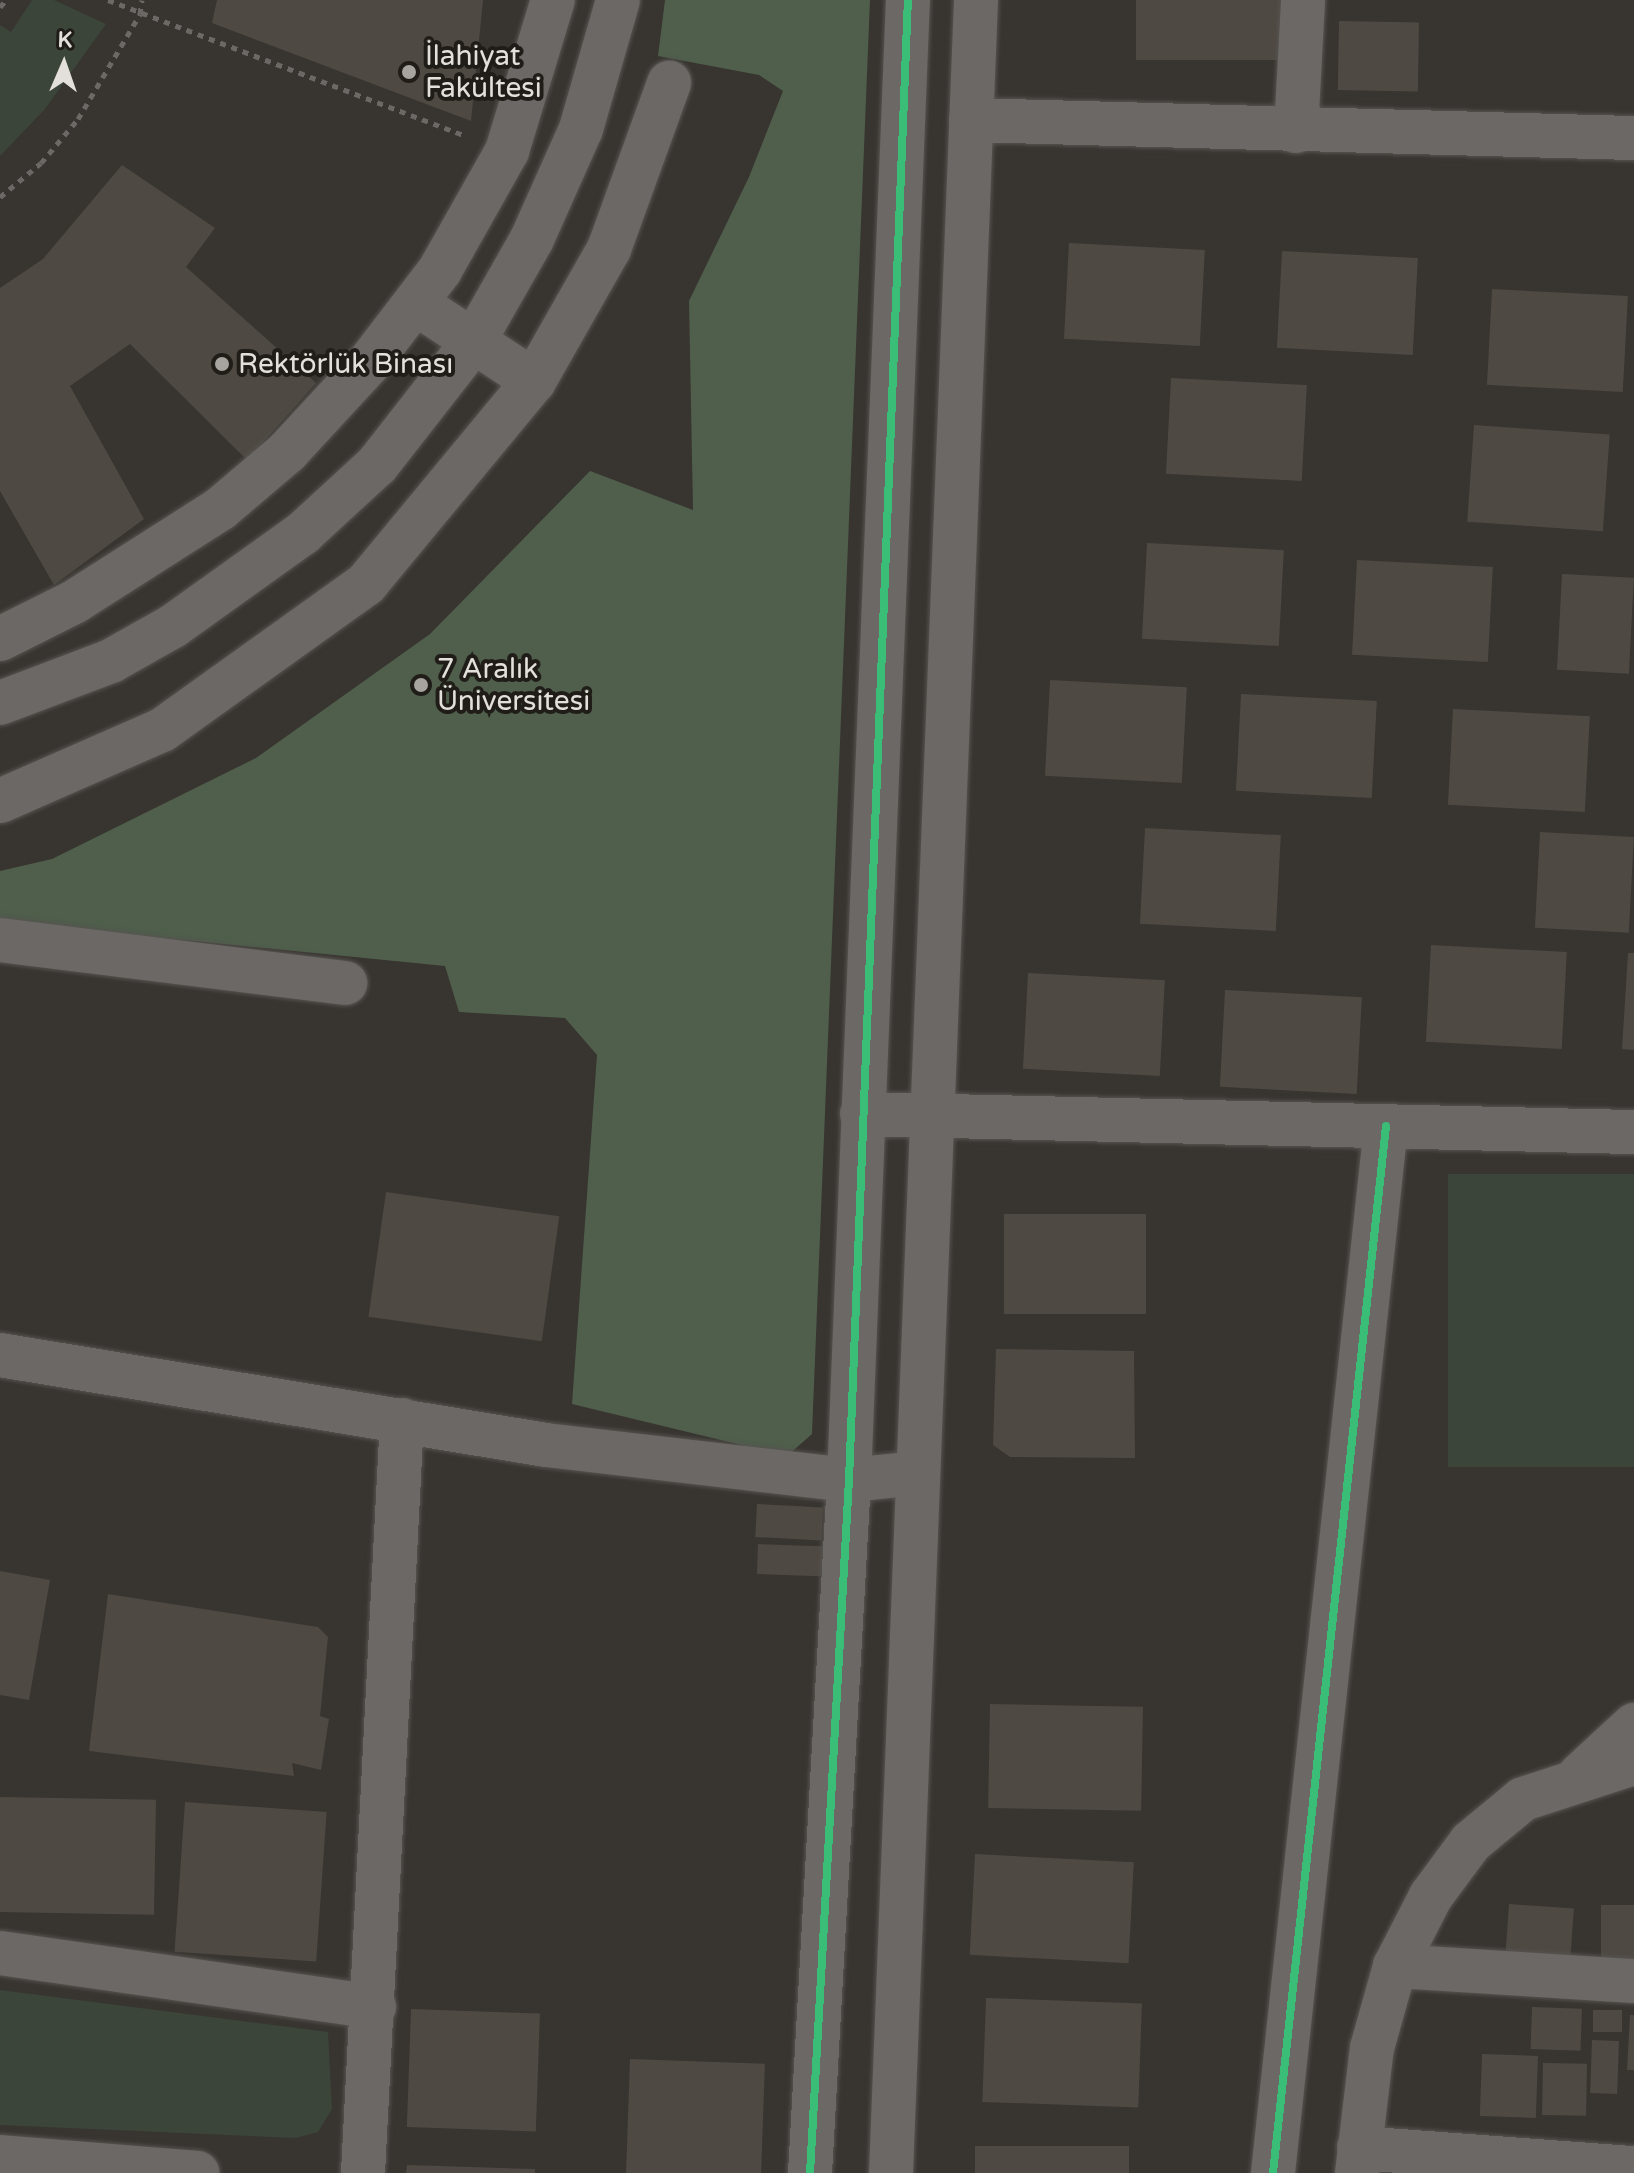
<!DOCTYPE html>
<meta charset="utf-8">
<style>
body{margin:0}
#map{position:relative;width:1634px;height:2173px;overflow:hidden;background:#383430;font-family:"Varela Round",sans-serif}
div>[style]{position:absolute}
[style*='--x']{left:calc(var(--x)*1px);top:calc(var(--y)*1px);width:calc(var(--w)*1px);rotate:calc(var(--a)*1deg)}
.green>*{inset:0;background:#3b4539;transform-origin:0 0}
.forest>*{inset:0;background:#4f5f4c}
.building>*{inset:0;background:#4f4943;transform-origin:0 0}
.path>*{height:5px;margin-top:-2.5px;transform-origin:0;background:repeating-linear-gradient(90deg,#6b6966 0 6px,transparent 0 12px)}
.roads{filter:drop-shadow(0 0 2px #56534f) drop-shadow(0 0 2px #56534f)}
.minor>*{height:44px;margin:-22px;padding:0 22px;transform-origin:22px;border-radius:22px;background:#6b6865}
.cycleway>*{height:8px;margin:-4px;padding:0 4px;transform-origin:4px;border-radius:4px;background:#3abd76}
.dots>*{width:22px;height:22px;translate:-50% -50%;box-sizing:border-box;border:4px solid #201d19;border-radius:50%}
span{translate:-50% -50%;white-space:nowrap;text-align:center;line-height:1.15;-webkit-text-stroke:8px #201d19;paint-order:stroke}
.poi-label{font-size:28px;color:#e3dfda}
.left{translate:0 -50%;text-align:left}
.north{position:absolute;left:24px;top:24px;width:80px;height:80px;-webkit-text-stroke:6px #201d19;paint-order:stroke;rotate:2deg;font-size:22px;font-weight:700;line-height:32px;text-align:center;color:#e3dfda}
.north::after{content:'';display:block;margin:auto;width:28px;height:36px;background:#e3dfda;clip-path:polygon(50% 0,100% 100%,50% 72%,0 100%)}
</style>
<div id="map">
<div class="green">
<div style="clip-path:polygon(32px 0,54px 0,106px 24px,45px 109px,0 156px,0 25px,11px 32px)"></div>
<div style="left:1448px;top:1174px;width:186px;height:293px"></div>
<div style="clip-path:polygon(0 1990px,328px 2032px,332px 2109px,318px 2132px,296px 2138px,0 2125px)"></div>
</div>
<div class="forest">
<div style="clip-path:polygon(665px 0,870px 0,812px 1434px,787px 1456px,572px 1404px,597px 1055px,565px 1018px,459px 1012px,445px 966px,0 922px,0 871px,52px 859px,256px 758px,430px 634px,590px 471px,693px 510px,689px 301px,749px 177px,783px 91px,759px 75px,658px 56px)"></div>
</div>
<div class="building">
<div style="clip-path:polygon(217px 0,483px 0,471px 121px,212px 23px)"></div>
<div style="left:1136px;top:0;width:158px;height:60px"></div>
<div style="left:1339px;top:21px;width:80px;height:69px;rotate:1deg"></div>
<div style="clip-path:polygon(122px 165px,215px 228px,186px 267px,316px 383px,247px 460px,130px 344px,70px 386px,144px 519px,54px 585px,0 491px,0 288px,43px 259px)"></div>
<div style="left:1069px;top:243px;width:136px;height:96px;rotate:3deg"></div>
<div style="left:1282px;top:251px;width:136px;height:97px;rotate:3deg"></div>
<div style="left:1492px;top:289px;width:136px;height:96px;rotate:3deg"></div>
<div style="left:1171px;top:378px;width:136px;height:96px;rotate:3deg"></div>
<div style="left:1474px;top:425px;width:136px;height:97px;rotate:4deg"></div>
<div style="left:1147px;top:543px;width:137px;height:96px;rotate:3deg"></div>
<div style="left:1357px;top:560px;width:136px;height:95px;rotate:3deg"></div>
<div style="left:1562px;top:574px;width:72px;height:96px;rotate:3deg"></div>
<div style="left:1050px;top:680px;width:137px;height:96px;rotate:3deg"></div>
<div style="left:1241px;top:694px;width:136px;height:97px;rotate:3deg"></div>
<div style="left:1453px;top:709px;width:137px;height:96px;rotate:3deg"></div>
<div style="left:1145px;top:828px;width:136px;height:96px;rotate:3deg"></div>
<div style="left:1540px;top:832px;width:94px;height:96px;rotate:3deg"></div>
<div style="left:1431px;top:945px;width:136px;height:97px;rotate:3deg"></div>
<div style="clip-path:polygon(1628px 953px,1634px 953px,1634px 1050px,1622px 1049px)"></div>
<div style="left:1028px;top:973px;width:137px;height:96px;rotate:3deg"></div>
<div style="left:1225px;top:990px;width:137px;height:97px;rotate:3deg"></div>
<div style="left:386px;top:1192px;width:175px;height:126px;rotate:8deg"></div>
<div style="left:1004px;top:1214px;width:142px;height:100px"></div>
<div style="clip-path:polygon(996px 1349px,1134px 1351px,1135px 1458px,1010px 1457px,993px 1445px)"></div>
<div style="left:757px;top:1504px;width:66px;height:33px;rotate:3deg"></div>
<div style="left:758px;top:1544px;width:70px;height:30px;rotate:2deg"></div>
<div style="clip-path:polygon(0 1571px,50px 1580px,29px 1700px,0 1695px)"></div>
<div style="clip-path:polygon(108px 1594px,318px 1627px,328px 1637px,320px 1716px,329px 1719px,321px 1770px,292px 1763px,294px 1776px,89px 1751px)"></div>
<div style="left:990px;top:1704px;width:153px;height:104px;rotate:1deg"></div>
<div style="left:0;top:1797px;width:156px;height:115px;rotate:1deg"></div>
<div style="left:185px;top:1802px;width:142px;height:150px;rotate:4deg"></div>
<div style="left:975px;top:1854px;width:159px;height:101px;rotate:3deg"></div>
<div style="left:1509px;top:1904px;width:65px;height:56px;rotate:4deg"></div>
<div style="left:1634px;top:1905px;width:60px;height:33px;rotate:90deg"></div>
<div style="left:986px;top:1998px;width:156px;height:104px;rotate:2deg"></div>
<div style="left:1532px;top:2007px;width:50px;height:42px;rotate:2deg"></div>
<div style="left:411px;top:2009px;width:129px;height:118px;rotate:2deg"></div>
<div style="left:1593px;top:2010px;width:29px;height:22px"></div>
<div style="clip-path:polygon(1630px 2015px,1634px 2015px,1634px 2070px,1627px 2070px)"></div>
<div style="left:1592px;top:2040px;width:27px;height:53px;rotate:2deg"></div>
<div style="left:1482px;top:2054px;width:56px;height:62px;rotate:2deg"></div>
<div style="left:630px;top:2059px;width:135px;height:114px;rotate:2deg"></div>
<div style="left:1543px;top:2063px;width:44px;height:52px;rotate:1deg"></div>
<div style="left:975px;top:2146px;width:154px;height:27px"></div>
<div style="clip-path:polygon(407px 2165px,535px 2169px,535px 2173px,406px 2173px)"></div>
</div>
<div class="path">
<div style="--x:108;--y:0;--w:383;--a:20.8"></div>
<div style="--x:0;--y:7;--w:9;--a:-49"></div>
<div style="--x:0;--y:197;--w:53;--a:-39.7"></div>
<div style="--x:41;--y:163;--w:57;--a:-49.9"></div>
<div style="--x:78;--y:119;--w:122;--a:-59.4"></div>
<div style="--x:140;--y:14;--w:14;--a:-82"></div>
</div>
<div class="roads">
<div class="minor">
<div style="--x:971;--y:120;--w:663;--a:1.56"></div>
<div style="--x:1296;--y:131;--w:131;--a:-86.9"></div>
<div style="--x:534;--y:381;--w:152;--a:-60.4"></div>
<div style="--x:609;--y:249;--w:177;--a:-70.1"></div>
<div style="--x:0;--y:639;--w:83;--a:-26.6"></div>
<div style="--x:74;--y:602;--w:173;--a:-32.5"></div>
<div style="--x:220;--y:509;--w:88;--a:-40.4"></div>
<div style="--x:287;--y:452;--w:121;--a:-47.3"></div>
<div style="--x:369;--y:363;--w:117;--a:-52.6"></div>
<div style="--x:440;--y:270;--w:137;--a:-60.6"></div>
<div style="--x:507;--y:151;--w:158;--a:-73.1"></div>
<div style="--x:0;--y:703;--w:119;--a:-20.7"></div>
<div style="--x:111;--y:661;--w:71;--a:-29.4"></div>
<div style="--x:173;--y:626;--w:160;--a:-35.6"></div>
<div style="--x:303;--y:533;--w:100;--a:-42.6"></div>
<div style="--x:377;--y:465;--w:157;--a:-52"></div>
<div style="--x:474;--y:341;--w:117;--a:-60.4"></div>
<div style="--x:532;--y:239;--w:120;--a:-66"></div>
<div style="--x:581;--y:129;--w:134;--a:-74"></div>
<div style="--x:0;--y:801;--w:177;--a:-23.7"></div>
<div style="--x:162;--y:730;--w:251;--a:-35.6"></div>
<div style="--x:366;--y:584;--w:264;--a:-50.4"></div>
<div style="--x:534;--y:381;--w:140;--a:-146.7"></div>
<div style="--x:0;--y:940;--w:348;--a:7.1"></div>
<div style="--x:862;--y:1114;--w:772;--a:1.34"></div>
<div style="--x:0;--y:1355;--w:553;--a:9.36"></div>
<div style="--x:546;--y:1445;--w:305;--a:6.6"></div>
<div style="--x:849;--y:1480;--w:69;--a:-5.8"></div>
<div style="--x:1580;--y:1775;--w:74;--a:-42.8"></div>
<div style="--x:0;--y:1953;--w:378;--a:8.2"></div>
<div style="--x:1395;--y:1966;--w:239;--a:3.6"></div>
<div style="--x:1359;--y:2148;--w:276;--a:4.2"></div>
<div style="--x:0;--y:2157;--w:198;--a:4.6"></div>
<div style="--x:363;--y:2173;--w:754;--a:-87.04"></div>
<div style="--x:810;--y:2173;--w:694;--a:-86.78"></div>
<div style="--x:849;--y:1480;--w:1481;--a:-87.72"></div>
<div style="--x:891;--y:2173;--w:2175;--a:-87.76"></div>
<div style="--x:1273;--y:2173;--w:1053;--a:-83.84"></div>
<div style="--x:1357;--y:2173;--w:126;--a:-83.2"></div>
<div style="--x:1372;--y:2048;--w:85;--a:-74.3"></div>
<div style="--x:1395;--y:1966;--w:79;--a:-62.8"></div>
<div style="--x:1431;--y:1896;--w:67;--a:-53.5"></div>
<div style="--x:1471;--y:1842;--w:67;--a:-39.6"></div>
<div style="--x:1523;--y:1799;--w:117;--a:-18"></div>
</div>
</div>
<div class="cycleway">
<div style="--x:810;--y:2173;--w:694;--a:-86.78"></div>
<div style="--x:849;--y:1480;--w:1481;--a:-87.72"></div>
<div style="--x:1273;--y:2173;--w:1053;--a:-83.84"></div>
</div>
<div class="dots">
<div style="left:409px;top:72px;background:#a7a39e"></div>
<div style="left:222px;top:364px;background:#a7a39e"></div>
<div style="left:421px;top:685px;background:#a7a39e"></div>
</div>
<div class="poi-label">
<span class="left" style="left:425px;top:72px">İlahiyat<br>Fakültesi</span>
<span class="left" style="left:238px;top:364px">Rektörlük Binası</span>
<span class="left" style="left:437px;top:685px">7 Aralık<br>Üniversitesi</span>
</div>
<div class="north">K</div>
</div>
